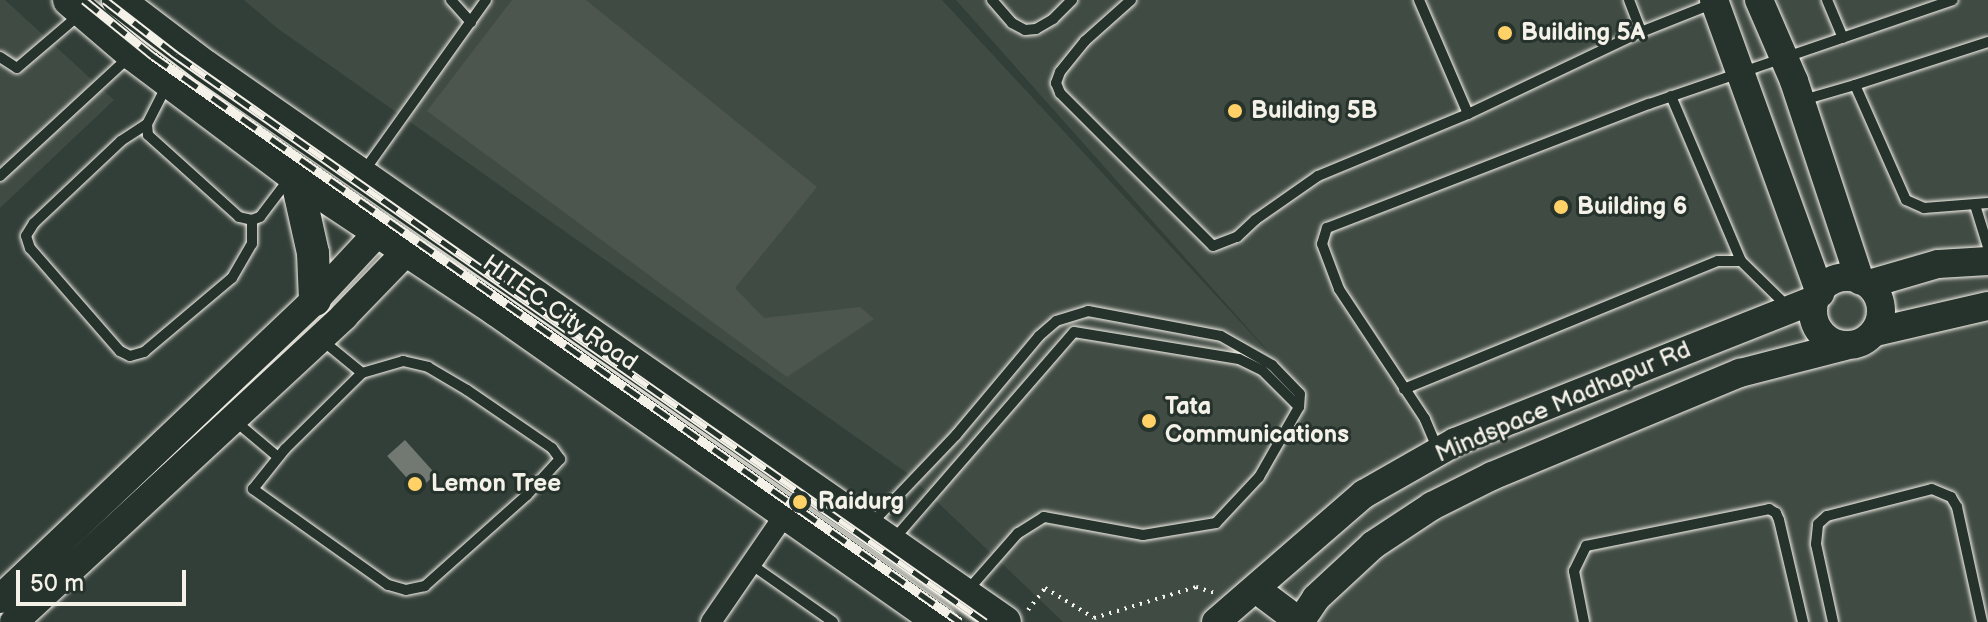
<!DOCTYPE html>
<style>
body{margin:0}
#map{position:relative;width:1988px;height:622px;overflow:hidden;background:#323e38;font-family:"Balsamiq Sans",sans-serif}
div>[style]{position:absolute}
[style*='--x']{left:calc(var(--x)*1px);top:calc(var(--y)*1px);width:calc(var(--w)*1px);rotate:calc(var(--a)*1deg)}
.built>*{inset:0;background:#404b44}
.green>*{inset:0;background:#4c564f}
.water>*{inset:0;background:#727972;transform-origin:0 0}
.path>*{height:4px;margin-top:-2px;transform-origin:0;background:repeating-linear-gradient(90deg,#f4f1e8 0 2px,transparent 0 8px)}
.roads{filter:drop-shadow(0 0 2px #f4f1e8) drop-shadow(0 0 2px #f4f1e8)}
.lane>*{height:10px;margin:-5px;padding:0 5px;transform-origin:5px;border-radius:5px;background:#26332d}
.street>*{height:20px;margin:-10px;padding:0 10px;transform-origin:10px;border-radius:10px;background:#26332d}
.secondary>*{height:28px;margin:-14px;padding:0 14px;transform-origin:14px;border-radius:14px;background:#26332d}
.secondary>.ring{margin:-14px;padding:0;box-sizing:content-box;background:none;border:28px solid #26332d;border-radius:50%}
.primary>*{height:32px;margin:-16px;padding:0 16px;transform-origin:16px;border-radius:16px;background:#26332d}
.rail>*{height:9px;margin-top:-4.5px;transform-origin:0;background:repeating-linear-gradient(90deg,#26332d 0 18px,#f4f1e8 0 36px);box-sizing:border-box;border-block:2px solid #f4f1e8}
.dots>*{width:22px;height:22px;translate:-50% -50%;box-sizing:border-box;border:4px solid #26332d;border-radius:50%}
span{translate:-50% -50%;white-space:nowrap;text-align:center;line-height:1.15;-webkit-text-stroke:6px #26332d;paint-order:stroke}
.poi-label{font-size:24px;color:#f4f1e8;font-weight:700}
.left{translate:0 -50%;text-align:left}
.street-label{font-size:24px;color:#f4f1e8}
.scale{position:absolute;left:16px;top:570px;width:170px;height:36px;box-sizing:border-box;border:4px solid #f4f1e8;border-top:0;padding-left:10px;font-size:24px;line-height:28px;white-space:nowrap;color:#f4f1e8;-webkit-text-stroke:6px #26332d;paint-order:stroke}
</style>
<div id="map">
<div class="built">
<div style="clip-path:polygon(0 0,5px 0,114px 100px,0 208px)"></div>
<div style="clip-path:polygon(244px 0,942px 0,1285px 370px,956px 0,1988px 0,1988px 622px,1063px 622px,907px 473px,277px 28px)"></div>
</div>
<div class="green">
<div style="clip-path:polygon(512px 0,586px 0,817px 187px,735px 288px,764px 318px,860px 307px,874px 319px,787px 377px,427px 111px)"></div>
</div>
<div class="water">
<div style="left:405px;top:440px;width:46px;height:24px;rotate:48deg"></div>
</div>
<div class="path">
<div style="--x:1028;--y:610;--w:28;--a:-52"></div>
<div style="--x:1045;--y:588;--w:57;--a:31.5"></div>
<div style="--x:1094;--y:618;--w:107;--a:-16.9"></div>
<div style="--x:1196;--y:587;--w:20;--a:18"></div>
</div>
<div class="roads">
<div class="lane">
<div style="--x:451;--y:0;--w:30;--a:48"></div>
<div style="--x:992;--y:0;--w:30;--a:49"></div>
<div style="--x:1012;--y:23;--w:15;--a:28"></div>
<div style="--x:1025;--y:30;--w:11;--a:-5"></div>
<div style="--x:1036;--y:29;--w:20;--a:-30"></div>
<div style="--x:1053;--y:19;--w:27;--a:-45"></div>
<div style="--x:1131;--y:0;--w:62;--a:138.3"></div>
<div style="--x:1085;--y:41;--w:40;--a:129"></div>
<div style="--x:1060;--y:72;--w:12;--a:110"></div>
<div style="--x:1056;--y:83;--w:11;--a:68"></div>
<div style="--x:1060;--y:93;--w:216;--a:45"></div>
<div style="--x:1213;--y:246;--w:26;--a:-21"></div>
<div style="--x:1237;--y:237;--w:25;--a:-43"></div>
<div style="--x:1255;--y:220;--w:77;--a:-34.9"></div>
<div style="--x:1318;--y:176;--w:162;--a:-22.5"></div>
<div style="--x:1468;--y:114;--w:191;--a:-25.4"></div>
<div style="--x:1641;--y:32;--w:79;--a:-21.7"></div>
<div style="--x:1419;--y:0;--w:124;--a:66.7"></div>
<div style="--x:1629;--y:0;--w:34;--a:69"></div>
<div style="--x:1827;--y:0;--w:41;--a:67.2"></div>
<div style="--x:1988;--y:42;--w:140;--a:162.1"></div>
<div style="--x:1855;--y:85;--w:126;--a:66.1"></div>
<div style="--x:1906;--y:200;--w:20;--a:24"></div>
<div style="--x:1924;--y:208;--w:64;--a:-4.5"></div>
<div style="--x:0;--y:57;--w:20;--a:33"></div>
<div style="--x:17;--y:68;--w:82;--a:-40.5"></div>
<div style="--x:167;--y:85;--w:44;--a:117.1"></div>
<div style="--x:147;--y:124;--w:11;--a:85"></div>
<div style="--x:148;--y:135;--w:122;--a:42"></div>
<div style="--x:239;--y:217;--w:13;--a:13"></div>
<div style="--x:252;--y:220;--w:9;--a:-21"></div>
<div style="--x:260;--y:217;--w:48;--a:-52.7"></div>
<div style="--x:1671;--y:96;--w:179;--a:67"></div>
<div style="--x:1803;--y:100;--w:54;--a:-16.1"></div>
<div style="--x:147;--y:124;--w:31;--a:147"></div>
<div style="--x:121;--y:141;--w:120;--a:136.7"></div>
<div style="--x:34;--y:223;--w:15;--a:122"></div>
<div style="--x:26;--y:236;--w:13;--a:72"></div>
<div style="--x:30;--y:248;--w:137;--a:48.9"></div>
<div style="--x:120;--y:351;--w:11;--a:27"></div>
<div style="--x:130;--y:356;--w:15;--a:-16"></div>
<div style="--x:144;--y:352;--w:115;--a:-40.1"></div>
<div style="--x:232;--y:278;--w:39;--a:-60"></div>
<div style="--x:252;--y:244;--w:24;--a:-90"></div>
<div style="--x:364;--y:171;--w:210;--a:-54.5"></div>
<div style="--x:0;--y:176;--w:177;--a:-42.7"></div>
<div style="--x:1975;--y:205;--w:44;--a:72.8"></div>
<div style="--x:323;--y:341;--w:50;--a:39.4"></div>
<div style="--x:403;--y:361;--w:26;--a:13"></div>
<div style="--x:428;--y:367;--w:45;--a:30.5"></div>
<div style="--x:467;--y:390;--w:103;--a:34.3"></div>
<div style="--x:552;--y:448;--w:14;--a:54"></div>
<div style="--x:560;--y:459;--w:49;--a:132.5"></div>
<div style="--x:527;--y:495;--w:137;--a:138.3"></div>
<div style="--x:425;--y:586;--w:19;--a:168"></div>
<div style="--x:406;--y:590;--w:19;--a:-164"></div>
<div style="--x:388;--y:585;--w:166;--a:-144.6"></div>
<div style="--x:253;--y:489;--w:51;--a:-51.3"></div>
<div style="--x:285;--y:449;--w:108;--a:-44.6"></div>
<div style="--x:362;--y:373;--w:43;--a:-16.3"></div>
<div style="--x:1404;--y:389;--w:339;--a:-22.2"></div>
<div style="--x:1718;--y:261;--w:23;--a:0"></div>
<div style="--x:1741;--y:261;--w:67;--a:44.4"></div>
<div style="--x:234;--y:420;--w:57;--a:40.1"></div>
<div style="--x:1438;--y:450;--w:34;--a:-113"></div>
<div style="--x:1425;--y:419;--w:156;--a:-123.5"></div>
<div style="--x:1339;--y:289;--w:48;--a:-110.7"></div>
<div style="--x:1322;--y:244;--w:17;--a:-73"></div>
<div style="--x:1327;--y:228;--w:345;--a:-21.1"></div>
<div style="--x:1649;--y:104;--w:321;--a:-18.9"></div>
<div style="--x:870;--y:525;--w:124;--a:-46.3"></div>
<div style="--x:956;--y:435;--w:129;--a:-50"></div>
<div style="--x:1039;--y:336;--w:23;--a:-41"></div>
<div style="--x:1056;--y:321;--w:34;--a:-17"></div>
<div style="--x:1088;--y:311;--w:135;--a:10.6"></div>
<div style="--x:1221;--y:336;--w:59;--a:29.6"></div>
<div style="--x:1272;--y:365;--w:40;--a:46"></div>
<div style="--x:1300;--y:394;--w:13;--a:94"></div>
<div style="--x:894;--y:539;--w:274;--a:-49"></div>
<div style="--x:1074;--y:332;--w:167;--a:9.3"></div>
<div style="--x:1239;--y:359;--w:25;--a:26"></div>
<div style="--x:1262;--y:370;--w:52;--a:45"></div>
<div style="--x:1299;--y:407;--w:81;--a:119.7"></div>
<div style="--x:1259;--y:477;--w:63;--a:133.1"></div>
<div style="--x:1216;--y:523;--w:74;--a:170.7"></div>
<div style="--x:1143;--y:535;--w:101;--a:-169.7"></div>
<div style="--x:1044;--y:517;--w:31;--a:148"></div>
<div style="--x:1018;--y:533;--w:76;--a:131.3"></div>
<div style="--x:752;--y:565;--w:99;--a:35.1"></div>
<div style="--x:1584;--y:622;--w:52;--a:-101.1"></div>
<div style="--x:1574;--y:571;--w:28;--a:-64"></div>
<div style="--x:1586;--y:546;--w:187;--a:-11.4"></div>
<div style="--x:1769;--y:509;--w:8;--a:30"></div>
<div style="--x:1776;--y:513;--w:8;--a:67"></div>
<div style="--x:1779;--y:520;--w:105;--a:76.8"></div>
<div style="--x:1833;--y:622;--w:80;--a:-102.3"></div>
<div style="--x:1816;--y:544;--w:20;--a:-84"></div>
<div style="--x:1818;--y:524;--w:12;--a:-42"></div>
<div style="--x:1827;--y:516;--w:108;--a:-14.4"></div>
<div style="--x:1932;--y:489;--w:21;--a:23"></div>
<div style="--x:1951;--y:497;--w:12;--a:59"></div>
<div style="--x:1957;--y:507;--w:118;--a:77.7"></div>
</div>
<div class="street">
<div style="--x:711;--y:622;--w:132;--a:-55.5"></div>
</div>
<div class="secondary">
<div style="--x:1714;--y:0;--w:312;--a:70.1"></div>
<div style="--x:1759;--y:0;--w:88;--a:66.6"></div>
<div style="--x:1794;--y:81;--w:210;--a:71.7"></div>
<div class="ring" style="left:1813px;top:277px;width:40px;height:40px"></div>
<div style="--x:1869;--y:284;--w:72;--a:-16.2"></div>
<div style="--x:1938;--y:264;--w:50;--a:-3.4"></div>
<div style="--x:1875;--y:332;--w:116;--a:-13"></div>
<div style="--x:1256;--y:589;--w:55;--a:36.9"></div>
<div style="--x:0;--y:599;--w:434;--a:-43.5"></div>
<div style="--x:315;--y:300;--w:96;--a:-47.1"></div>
<div style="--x:14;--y:622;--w:450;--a:-42.8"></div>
<div style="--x:344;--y:316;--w:92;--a:-45.9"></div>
<div style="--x:1216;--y:622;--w:196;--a:-40.9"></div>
<div style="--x:1364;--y:494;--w:105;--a:-29.7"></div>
<div style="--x:1455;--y:442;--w:386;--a:-21.6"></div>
<div style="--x:1300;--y:622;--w:29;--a:-56"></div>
<div style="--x:1316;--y:598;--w:78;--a:-42.9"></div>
<div style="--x:1373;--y:545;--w:71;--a:-33.5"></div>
<div style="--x:1432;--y:506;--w:67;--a:-26.6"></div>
<div style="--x:1492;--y:476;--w:269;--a:-22.6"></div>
<div style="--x:1740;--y:373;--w:108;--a:-14.4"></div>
</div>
<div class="primary">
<div style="--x:69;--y:0;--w:83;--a:40.6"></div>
<div style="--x:132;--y:54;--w:205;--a:36.9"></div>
<div style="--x:296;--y:177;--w:240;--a:33.6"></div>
<div style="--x:496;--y:310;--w:543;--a:35.1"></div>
<div style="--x:118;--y:0;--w:109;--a:37.2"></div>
<div style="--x:205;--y:66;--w:974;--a:34.8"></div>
<div style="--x:296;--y:177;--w:78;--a:77.4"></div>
<div style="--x:313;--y:253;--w:47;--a:87.6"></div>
</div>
</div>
<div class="rail">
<div style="--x:84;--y:0;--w:89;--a:39.1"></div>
<div style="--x:153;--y:56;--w:986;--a:35.04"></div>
<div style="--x:105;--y:0;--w:90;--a:37.8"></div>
<div style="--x:176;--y:55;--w:988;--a:35.03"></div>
</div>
<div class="dots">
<div style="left:1505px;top:33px;background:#ffd166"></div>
<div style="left:1235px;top:111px;background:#ffd166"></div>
<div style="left:1561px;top:207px;background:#ffd166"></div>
<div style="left:1149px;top:421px;background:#ffd166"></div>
<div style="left:415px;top:484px;background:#ffd166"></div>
<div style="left:800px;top:502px;background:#ffd166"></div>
</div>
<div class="poi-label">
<span class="left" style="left:1521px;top:33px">Building 5A</span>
<span class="left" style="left:1251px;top:111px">Building 5B</span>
<span class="left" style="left:1577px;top:207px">Building 6</span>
<span class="left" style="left:1165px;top:421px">Tata<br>Communications</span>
<span class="left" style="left:431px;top:484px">Lemon Tree</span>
<span class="left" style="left:818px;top:502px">Raidurg</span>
</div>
<div class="street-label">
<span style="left:560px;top:313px;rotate:35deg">HITEC City Road</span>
<span style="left:1563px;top:402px;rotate:-23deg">Mindspace Madhapur Rd</span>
</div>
<div class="scale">50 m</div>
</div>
